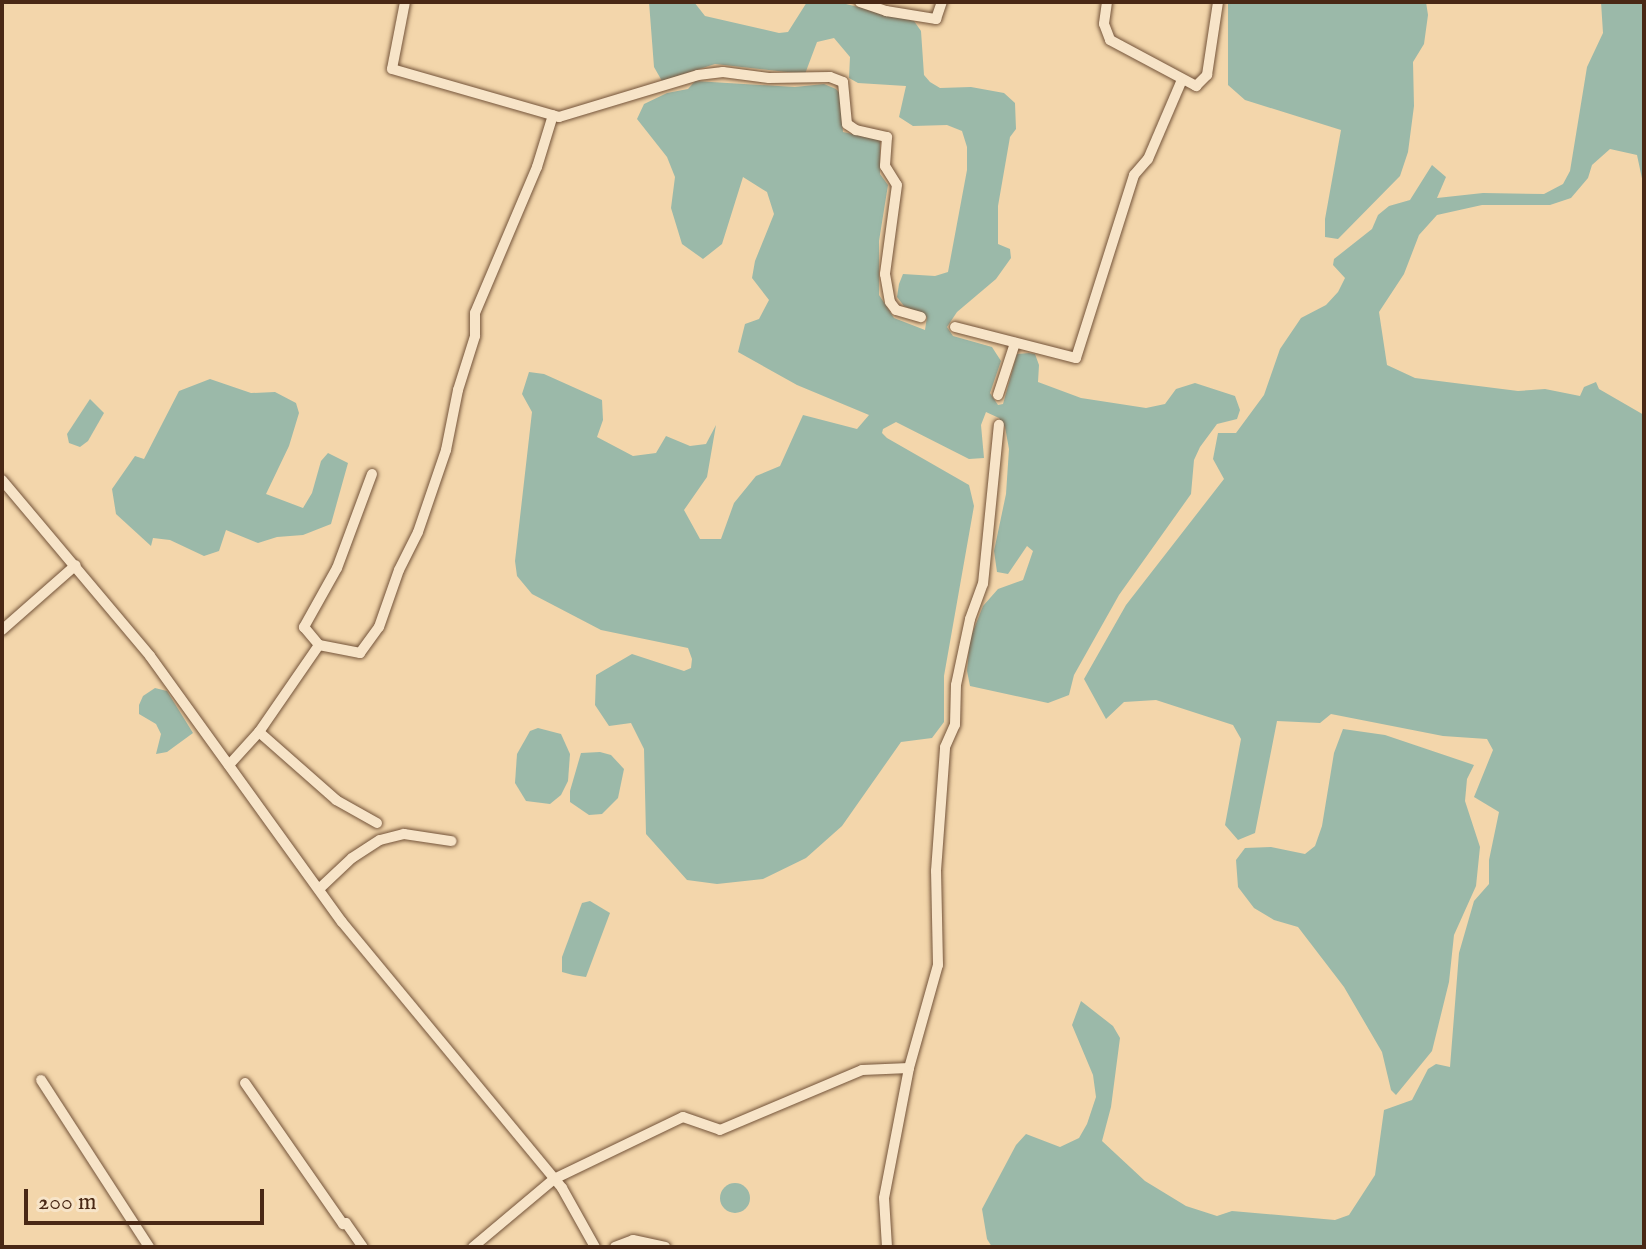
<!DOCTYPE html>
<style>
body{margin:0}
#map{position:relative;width:1646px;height:1249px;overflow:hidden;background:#f3d6ab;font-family:"IM FELL English",serif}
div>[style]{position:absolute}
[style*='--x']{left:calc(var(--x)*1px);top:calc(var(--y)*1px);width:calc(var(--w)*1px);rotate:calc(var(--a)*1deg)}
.water>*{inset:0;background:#9bb9a9}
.round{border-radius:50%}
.roads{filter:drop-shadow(0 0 2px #74543a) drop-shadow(0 0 2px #74543a)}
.minor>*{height:10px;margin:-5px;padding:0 5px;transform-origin:5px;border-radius:5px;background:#f7e4c8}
span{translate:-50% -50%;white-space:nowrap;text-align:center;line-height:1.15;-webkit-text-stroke:6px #f7e4c8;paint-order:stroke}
.frame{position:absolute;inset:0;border:4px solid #492815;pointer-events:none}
.scale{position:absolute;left:24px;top:1189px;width:240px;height:36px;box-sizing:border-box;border:4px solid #492815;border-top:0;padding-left:10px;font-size:24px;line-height:28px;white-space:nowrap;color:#492815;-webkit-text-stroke:6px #f7e4c8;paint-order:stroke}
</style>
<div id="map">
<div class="water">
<div style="clip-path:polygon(649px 2px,694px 2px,705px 16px,779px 33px,788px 32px,807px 2px,838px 2px,914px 21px,921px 31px,924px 75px,930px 82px,940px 88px,971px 87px,1004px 93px,1015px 103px,1016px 129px,1010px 137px,998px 206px,998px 244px,1010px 249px,1011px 258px,996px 279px,957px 312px,947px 327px,953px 336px,992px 347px,1001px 361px,990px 393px,998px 405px,1003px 404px,1017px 354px,1029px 353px,1035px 354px,1039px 365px,1038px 382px,1081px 398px,1146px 408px,1165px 404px,1176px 389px,1195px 383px,1235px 396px,1240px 410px,1237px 419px,1217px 424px,1200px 447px,1194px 460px,1191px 494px,1119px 595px,1074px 675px,1069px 695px,1048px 703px,970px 686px,967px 671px,970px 639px,983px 606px,998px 589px,1023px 580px,1033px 551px,1027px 546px,1008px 574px,997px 572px,994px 551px,1006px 494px,1009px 449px,1005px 427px,999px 418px,986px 412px,981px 425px,984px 458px,969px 459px,896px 422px,883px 429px,882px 433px,887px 438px,969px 485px,974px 506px,944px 676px,944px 722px,932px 738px,901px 742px,842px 826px,806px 858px,763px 879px,717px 884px,687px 880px,646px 834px,644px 749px,631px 723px,609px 726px,595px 705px,596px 675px,632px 654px,684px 671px,691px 668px,692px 659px,688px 648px,601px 630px,532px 594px,517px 576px,515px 561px,532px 412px,522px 394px,529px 372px,544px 374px,602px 400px,603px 420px,597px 437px,633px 456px,656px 453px,666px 436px,690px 446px,706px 444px,716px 425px,707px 477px,684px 510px,700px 539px,721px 539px,734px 503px,756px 476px,780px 466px,803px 415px,857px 429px,869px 415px,797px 385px,738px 352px,745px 324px,759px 319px,769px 300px,752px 278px,755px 261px,774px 214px,767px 192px,743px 177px,722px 244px,703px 259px,682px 244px,671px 208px,675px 177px,667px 157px,637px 119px,644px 104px,667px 93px,688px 89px,695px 81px,795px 87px,824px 84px,836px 89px,840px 94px,843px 132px,880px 140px,880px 174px,888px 185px,879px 241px,879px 295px,894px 318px,925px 330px,927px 317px,904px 306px,897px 297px,899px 284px,903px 274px,935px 276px,948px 272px,967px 170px,967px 147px,962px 131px,947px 125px,913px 126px,899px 117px,906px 86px,858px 83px,849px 78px,850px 57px,834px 38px,817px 42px,805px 74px,715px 64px,662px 81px,654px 67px)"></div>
<div style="clip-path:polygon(1228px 2px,1426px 2px,1428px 15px,1424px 44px,1413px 62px,1414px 106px,1408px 152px,1400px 176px,1338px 239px,1325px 237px,1325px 219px,1341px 130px,1245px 100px,1228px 85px)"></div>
<div style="clip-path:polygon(1601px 2px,1644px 2px,1644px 188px,1637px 155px,1610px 149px,1592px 165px,1588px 178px,1571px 198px,1550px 205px,1482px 205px,1437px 215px,1419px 235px,1404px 274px,1379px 312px,1387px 365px,1415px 378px,1518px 391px,1545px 389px,1580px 396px,1584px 387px,1596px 382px,1599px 389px,1644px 415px,1644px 1247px,992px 1247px,987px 1239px,982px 1209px,1016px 1145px,1026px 1134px,1060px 1147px,1079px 1138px,1087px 1124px,1096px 1097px,1093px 1075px,1072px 1025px,1081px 1001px,1113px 1026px,1120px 1038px,1111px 1107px,1102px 1141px,1145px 1181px,1186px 1206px,1217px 1216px,1232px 1211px,1335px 1220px,1349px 1215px,1375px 1175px,1384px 1110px,1412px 1100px,1428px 1069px,1436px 1064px,1450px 1067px,1459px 953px,1474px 901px,1489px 884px,1489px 860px,1499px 812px,1474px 797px,1493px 750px,1487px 739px,1443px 736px,1331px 714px,1320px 723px,1277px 721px,1255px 833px,1238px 840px,1225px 825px,1241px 739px,1233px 725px,1156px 700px,1124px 702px,1106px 719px,1084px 679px,1126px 605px,1224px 479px,1213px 459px,1218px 433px,1236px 433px,1264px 395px,1280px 349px,1301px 318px,1326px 305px,1338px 292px,1345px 278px,1333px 265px,1334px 259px,1372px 229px,1378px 215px,1389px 206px,1410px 200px,1432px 165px,1446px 177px,1437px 198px,1483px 193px,1544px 194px,1563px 184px,1570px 171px,1587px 67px,1603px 33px)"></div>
<div style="clip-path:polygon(210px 379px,251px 393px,275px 392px,296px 403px,299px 413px,289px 446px,266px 494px,303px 508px,312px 493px,321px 461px,328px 453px,348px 463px,331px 524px,303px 535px,277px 537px,258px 543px,226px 530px,219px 551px,204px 556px,170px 540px,153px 538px,151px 546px,116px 514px,112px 489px,135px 456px,144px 459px,179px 391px)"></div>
<div style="clip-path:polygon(90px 399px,104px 413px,88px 441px,80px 447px,69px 443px,67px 434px)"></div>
<div style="clip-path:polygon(155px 688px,167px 691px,193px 733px,167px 752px,156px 754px,161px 734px,156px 724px,139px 714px,139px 705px,143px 696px)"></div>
<div style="clip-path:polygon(538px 728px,561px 734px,570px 754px,568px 781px,561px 795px,550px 804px,526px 801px,515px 783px,517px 754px,530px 731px)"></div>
<div style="clip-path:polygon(1343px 729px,1385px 735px,1474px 765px,1467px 779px,1465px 801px,1480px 847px,1476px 886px,1454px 935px,1449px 982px,1432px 1051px,1396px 1095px,1391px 1090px,1382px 1052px,1344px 987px,1298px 927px,1274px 920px,1254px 908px,1238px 887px,1236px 860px,1245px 848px,1271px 847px,1305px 854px,1315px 846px,1322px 826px,1334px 753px)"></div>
<div style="clip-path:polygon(600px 752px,611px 755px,624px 769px,618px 798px,602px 814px,589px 815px,570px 802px,570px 791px,581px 753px)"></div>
<div style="clip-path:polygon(590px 901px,610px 913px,586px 977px,573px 975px,562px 972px,562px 957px,582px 903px)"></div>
<div class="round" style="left:720px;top:1183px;width:30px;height:30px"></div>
</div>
<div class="roads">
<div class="minor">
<div style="--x:405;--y:2;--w:68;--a:101"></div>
<div style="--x:392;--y:69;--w:174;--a:16"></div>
<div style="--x:559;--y:117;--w:145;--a:-16.8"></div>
<div style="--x:698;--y:75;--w:25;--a:-7"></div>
<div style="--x:723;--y:72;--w:46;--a:7.4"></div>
<div style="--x:769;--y:78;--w:61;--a:-0.9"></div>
<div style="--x:830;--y:77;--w:14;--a:21"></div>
<div style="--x:843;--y:82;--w:42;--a:84.6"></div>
<div style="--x:847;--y:124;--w:11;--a:34"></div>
<div style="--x:856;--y:130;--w:32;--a:13"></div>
<div style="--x:887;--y:137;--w:29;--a:94"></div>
<div style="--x:885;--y:166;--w:22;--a:58"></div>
<div style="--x:897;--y:185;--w:90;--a:97.7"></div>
<div style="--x:885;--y:274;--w:28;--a:80"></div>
<div style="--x:890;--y:302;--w:10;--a:53"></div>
<div style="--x:896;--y:310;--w:26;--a:16"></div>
<div style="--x:860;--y:2;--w:28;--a:19"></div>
<div style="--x:886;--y:11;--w:51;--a:9.1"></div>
<div style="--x:936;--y:19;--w:18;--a:-71"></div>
<div style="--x:1107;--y:2;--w:22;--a:98"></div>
<div style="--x:1104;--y:24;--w:17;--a:69"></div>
<div style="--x:1110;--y:40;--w:98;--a:28.1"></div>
<div style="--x:1196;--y:86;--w:16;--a:-45"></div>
<div style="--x:1207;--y:75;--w:74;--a:-81.4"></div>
<div style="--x:955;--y:327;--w:125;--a:14.4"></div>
<div style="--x:1076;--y:358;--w:192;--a:-72.4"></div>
<div style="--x:1134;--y:175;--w:21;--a:-49"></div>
<div style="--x:1148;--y:159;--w:84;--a:-66.8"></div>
<div style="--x:998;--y:395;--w:55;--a:-71.9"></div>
<div style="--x:372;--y:474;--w:100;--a:110.4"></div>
<div style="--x:337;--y:568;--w:68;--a:119.2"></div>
<div style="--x:304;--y:627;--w:23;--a:50"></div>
<div style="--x:319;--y:645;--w:42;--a:11"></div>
<div style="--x:360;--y:653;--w:32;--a:-54"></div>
<div style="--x:379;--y:627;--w:60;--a:-70.7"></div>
<div style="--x:399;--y:570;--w:42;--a:-63.4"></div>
<div style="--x:418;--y:532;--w:87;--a:-71.1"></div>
<div style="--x:446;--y:450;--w:61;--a:-78.7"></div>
<div style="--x:458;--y:390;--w:57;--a:-72.5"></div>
<div style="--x:475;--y:336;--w:23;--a:-90"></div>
<div style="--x:475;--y:313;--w:159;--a:-67"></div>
<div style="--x:537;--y:167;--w:54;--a:-72.9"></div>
<div style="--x:2;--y:480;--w:230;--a:49.9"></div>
<div style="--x:150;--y:656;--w:328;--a:54.2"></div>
<div style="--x:342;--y:922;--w:345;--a:50.4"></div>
<div style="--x:562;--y:1188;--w:68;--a:60.8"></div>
<div style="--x:2;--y:630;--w:98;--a:-41.3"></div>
<div style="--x:259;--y:732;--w:103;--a:41.4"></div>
<div style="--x:336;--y:800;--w:47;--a:29.3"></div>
<div style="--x:229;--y:765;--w:45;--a:-47.7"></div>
<div style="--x:259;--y:732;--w:106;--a:-55.4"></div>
<div style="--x:319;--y:889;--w:45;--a:-43.2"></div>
<div style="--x:352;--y:858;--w:33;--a:-33"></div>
<div style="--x:380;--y:840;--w:25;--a:-14"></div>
<div style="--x:404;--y:834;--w:48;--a:8.5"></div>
<div style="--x:41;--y:1080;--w:199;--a:57.1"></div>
<div style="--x:245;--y:1083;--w:172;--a:55.2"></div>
<div style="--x:343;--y:1224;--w:3;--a:-18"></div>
<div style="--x:346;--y:1223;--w:29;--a:55"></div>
<div style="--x:473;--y:1247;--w:106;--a:-40"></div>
<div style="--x:554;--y:1179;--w:143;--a:-25.7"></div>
<div style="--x:683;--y:1117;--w:39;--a:19"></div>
<div style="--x:720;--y:1130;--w:154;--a:-22.9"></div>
<div style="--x:862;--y:1070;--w:47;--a:-2.4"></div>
<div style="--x:615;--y:1247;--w:19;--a:-21"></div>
<div style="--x:633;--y:1240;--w:33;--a:12"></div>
<div style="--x:887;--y:1247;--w:49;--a:-93.5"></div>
<div style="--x:884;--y:1198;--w:132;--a:-79.1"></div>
<div style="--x:909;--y:1068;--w:107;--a:-74.3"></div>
<div style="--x:938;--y:965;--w:94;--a:-91.2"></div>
<div style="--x:936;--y:871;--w:124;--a:-85.8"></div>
<div style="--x:945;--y:747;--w:24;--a:-66"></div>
<div style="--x:955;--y:725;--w:40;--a:-88.6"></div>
<div style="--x:956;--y:685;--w:67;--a:-78"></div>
<div style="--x:970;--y:619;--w:37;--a:-70"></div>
<div style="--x:983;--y:584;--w:160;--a:-84.3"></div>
</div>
</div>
<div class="frame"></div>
<div class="scale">200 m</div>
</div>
